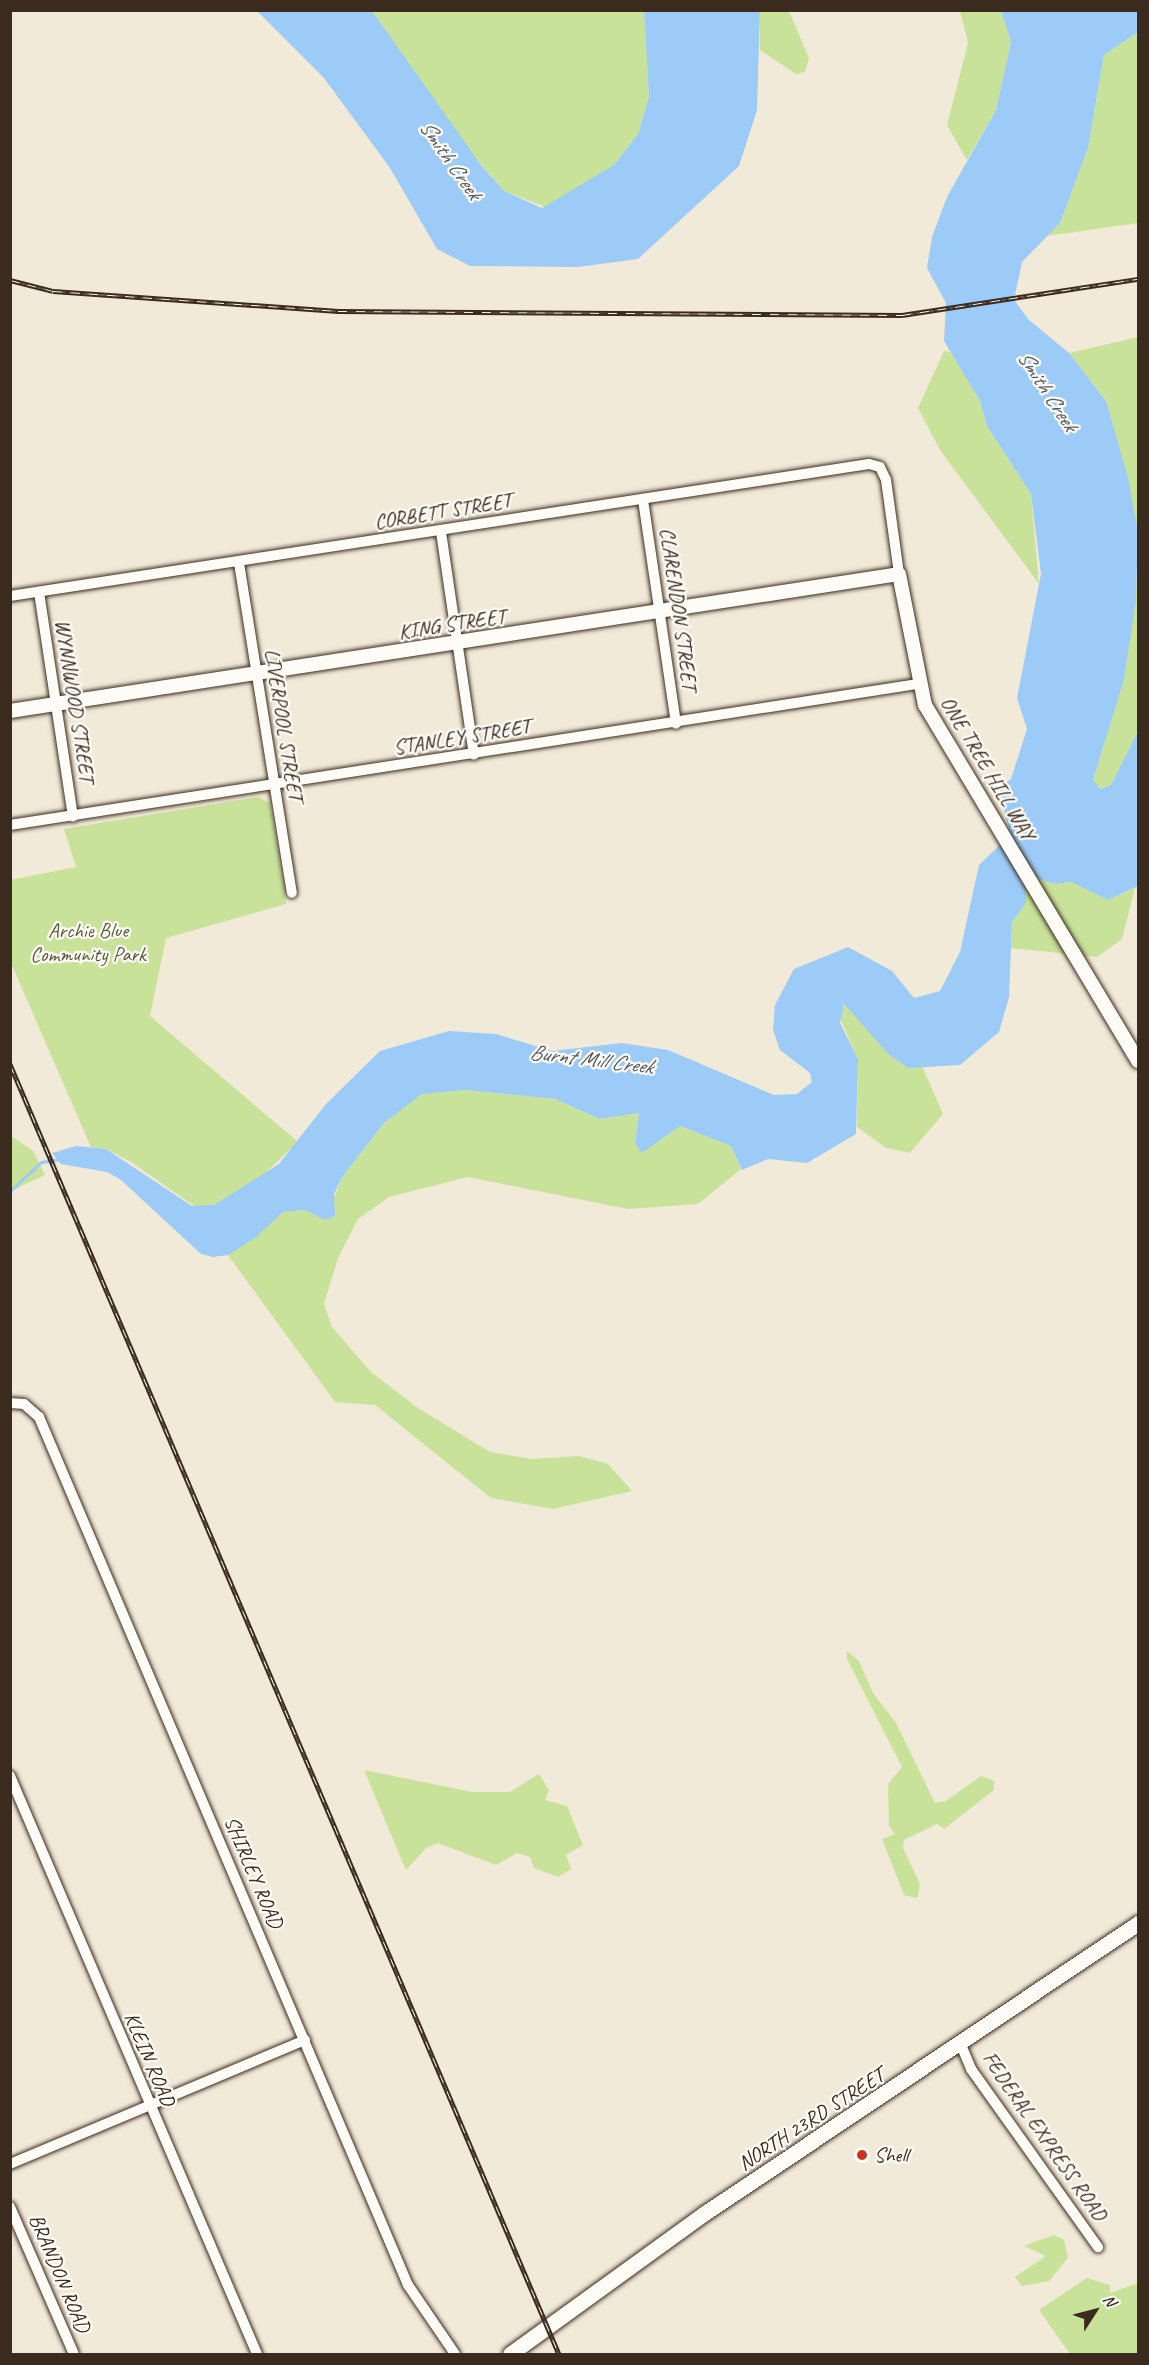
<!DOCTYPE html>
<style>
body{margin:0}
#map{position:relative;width:1149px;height:2365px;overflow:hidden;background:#f2ead8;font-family:Caveat,sans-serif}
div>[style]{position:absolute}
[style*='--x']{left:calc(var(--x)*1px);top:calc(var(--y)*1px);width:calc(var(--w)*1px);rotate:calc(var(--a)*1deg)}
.green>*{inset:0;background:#c8e299}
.water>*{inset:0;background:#9ccbf8}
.stream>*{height:3px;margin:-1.5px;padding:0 1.5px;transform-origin:1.5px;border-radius:1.5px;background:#9ccbf8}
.roads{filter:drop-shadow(0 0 2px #3b2a1e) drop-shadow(0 0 2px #3b2a1e)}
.minor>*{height:10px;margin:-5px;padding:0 5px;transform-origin:5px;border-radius:5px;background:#fdfcf7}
.tertiary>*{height:14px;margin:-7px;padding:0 7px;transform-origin:7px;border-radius:7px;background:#fdfcf7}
.secondary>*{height:15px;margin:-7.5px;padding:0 7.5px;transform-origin:7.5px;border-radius:7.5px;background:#fdfcf7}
.rail>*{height:5px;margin-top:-2.5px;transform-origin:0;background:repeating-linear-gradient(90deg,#fdfcf7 0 9px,#3b2a1e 0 18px);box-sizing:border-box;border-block:2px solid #3b2a1e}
.dots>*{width:16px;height:16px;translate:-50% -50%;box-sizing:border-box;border:3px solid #fdfcf7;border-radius:50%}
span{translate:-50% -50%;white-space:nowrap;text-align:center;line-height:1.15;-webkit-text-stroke:4.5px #fdfcf7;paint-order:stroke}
.street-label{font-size:21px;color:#3b2a1e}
.park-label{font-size:21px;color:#5e583d}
.poi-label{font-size:21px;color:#3b2a1e}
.left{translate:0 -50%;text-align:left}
.water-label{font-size:22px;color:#585a5f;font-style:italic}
.frame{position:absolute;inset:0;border:12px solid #3b2a1e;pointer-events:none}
.north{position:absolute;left:1065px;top:2281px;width:60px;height:60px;-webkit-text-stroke:4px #fdfcf7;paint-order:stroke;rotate:54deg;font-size:16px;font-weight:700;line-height:24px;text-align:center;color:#3b2a1e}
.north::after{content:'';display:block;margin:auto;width:21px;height:27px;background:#3b2a1e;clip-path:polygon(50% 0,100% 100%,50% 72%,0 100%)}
</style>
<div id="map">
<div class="green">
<div style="clip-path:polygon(372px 11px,644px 11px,649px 96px,638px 134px,614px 165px,548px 208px,504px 191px,462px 142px)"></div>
<div style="clip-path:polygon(760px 11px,789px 11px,809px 58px,805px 72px,796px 74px,760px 50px)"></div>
<div style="clip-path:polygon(960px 11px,1001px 11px,1011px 42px,996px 110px,967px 160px,947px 125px,968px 43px)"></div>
<div style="clip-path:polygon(1138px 32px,1138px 223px,1047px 236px,1060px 223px,1088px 148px,1104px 55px)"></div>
<div style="clip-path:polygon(1138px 337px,1138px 532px,1106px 401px,1069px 353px)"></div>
<div style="clip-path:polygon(944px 351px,951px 352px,980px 401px,987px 426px,1031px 494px,1039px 584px,940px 450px,918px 408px)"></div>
<div style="clip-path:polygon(1138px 570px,1138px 731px,1111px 785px,1099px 789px,1093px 780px,1124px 680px)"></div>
<div style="clip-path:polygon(258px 797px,270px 803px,286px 904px,166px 938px,150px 1016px,298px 1142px,254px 1184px,214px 1205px,197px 1208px,131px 1162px,106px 1149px,91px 1147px,11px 963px,10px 880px,76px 867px,64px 829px)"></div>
<div style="clip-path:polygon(1025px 876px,1056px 884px,1071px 882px,1108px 900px,1135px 888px,1122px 939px,1097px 957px,1011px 948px,1012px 922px,1026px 903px)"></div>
<div style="clip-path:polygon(846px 1003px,889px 1055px,908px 1068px,922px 1066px,943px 1114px,910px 1153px,886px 1148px,857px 1127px,858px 1059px,838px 1014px)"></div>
<div style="clip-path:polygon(466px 1090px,555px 1099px,600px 1119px,639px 1113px,635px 1144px,642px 1153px,680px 1126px,731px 1146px,741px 1169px,698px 1204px,628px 1209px,468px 1177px,389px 1197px,358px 1219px,338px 1258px,324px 1304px,332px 1327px,371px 1372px,418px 1408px,490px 1452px,532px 1459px,579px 1456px,608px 1464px,632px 1491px,553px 1509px,491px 1498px,375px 1405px,335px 1402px,228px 1255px,283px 1212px,305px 1210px,325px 1219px,343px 1176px,384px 1123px,421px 1094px)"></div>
<div style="clip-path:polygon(11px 1136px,33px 1151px,45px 1175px,11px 1191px)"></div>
<div style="clip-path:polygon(847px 1651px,859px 1661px,873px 1693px,896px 1723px,935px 1803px,946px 1801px,981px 1776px,994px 1781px,994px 1790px,944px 1829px,937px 1824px,904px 1840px,903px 1848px,920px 1884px,917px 1898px,904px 1895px,882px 1839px,895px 1834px,889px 1826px,888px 1784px,902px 1767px,847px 1659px)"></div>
<div style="clip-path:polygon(364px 1770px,472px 1792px,510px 1792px,539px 1774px,549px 1790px,545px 1800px,567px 1806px,583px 1845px,566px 1855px,571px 1869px,558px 1877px,534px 1868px,530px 1857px,517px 1853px,496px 1865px,438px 1843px,426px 1848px,406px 1870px)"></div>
<div style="clip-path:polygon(1054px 2235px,1064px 2240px,1068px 2258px,1049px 2281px,1022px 2286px,1015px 2277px,1046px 2256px,1024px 2246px)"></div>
<div style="clip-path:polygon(1087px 2278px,1110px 2285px,1110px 2293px,1138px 2283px,1138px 2354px,1070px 2354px,1039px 2310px)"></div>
</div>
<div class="water">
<div style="clip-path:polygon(257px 11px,372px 11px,481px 165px,504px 191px,542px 208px,614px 165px,638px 134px,649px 96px,644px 11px,760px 11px,757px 110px,739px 166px,638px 259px,578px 267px,470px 266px,437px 249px,390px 168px,324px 78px)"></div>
<div style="clip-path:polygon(1001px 11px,1138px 11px,1138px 32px,1104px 55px,1088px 148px,1060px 223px,1022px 262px,1014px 300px,1029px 320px,1069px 353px,1106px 401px,1128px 478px,1138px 532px,1136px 600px,1124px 680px,1093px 780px,1100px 789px,1111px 785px,1138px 731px,1138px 886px,1108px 900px,1071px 882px,1056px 884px,1025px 876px,1026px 903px,1012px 922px,1009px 997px,999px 1032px,960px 1065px,908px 1068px,889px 1055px,844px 1004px,840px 1023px,858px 1059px,856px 1134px,807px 1163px,768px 1159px,742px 1170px,731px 1146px,680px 1126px,642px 1153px,635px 1144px,639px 1113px,600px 1119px,555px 1099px,466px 1090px,422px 1094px,384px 1123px,343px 1176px,334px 1194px,335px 1216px,325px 1220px,305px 1210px,283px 1212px,255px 1238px,228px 1255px,213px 1257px,201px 1254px,121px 1180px,107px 1172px,61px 1164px,52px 1153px,76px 1146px,106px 1149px,192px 1206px,214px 1205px,279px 1164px,326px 1104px,380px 1051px,449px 1031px,496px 1034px,552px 1051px,622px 1043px,668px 1050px,774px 1095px,797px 1094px,812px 1082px,810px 1073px,780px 1050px,773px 1030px,775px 1005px,794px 969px,848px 947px,892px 971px,914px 998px,940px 991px,960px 952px,979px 865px,1010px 835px,999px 787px,1011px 779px,1027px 729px,1017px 698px,1041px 574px,1031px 494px,987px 426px,980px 401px,944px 341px,946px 303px,927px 268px,932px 237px,947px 197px,996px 110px,1011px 42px)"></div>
</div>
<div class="stream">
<div style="--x:10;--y:1191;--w:42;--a:-43.1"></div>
<div style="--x:41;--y:1162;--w:18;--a:-9"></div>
</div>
<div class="roads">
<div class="minor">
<div style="--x:643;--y:500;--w:226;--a:81.6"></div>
<div style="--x:441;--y:532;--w:225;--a:81.6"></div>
<div style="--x:239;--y:563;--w:334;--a:80.9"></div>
<div style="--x:39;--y:592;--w:227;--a:81.4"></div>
<div style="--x:10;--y:596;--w:869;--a:-8.74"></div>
<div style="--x:869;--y:464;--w:11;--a:15"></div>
<div style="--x:880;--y:467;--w:14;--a:65"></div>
<div style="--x:886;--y:480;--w:95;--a:82.1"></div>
<div style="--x:10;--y:825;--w:919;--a:-8.83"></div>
<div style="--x:10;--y:1403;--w:14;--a:4"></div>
<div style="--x:24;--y:1404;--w:20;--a:41"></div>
<div style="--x:39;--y:1417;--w:943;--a:66.97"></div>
<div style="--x:408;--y:2285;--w:83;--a:55.7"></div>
<div style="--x:10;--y:1776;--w:629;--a:66.86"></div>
<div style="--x:961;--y:2045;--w:26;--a:67"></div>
<div style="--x:971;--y:2069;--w:219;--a:54.5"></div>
<div style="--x:10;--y:2164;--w:320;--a:-22.8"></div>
<div style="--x:10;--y:2207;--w:160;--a:66.5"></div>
</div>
<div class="tertiary">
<div style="--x:10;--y:711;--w:899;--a:-8.76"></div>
<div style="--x:899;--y:574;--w:134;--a:78.8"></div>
<div style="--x:925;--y:705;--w:415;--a:59.1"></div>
</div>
<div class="secondary">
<div style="--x:510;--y:2354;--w:241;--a:-35.9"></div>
<div style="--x:705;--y:2213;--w:521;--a:-33.81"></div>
</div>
</div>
<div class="rail">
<div style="--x:10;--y:280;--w:44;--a:14.3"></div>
<div style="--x:53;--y:291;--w:286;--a:4"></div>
<div style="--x:338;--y:311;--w:564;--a:0.41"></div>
<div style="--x:902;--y:315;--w:239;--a:-8.7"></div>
<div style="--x:10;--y:1064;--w:1402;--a:66.95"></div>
</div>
<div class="dots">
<div style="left:862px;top:2155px;background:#c8321e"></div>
</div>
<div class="street-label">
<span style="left:443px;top:511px;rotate:-9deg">CORBETT STREET</span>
<span style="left:679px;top:609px;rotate:82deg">CLARENDON STREET</span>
<span style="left:452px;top:624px;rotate:-9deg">KING STREET</span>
<span style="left:75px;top:701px;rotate:81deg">WYNNWOOD STREET</span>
<span style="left:284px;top:725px;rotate:81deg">LIVERPOOL STREET</span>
<span style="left:462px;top:737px;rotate:-9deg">STANLEY STREET</span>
<span style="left:988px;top:768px;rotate:59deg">ONE TREE HILL WAY</span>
<span style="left:254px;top:1872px;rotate:67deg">SHIRLEY ROAD</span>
<span style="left:150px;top:2059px;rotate:67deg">KLEIN ROAD</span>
<span style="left:811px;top:2119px;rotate:-33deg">NORTH 23RD STREET</span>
<span style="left:1045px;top:2136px;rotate:55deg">FEDERAL EXPRESS ROAD</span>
<span style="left:60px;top:2273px;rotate:67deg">BRANDON ROAD</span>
</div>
<div class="park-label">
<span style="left:88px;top:942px">Archie Blue<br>Community Park</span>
</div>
<div class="poi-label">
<span class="left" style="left:874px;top:2155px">Shell</span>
</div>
<div class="water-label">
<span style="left:450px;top:160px;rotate:55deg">Smith Creek</span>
<span style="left:1047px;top:391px;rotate:57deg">Smith Creek</span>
<span style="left:591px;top:1060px;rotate:7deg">Burnt Mill Creek</span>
</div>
<div class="frame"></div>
<div class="north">N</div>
</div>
